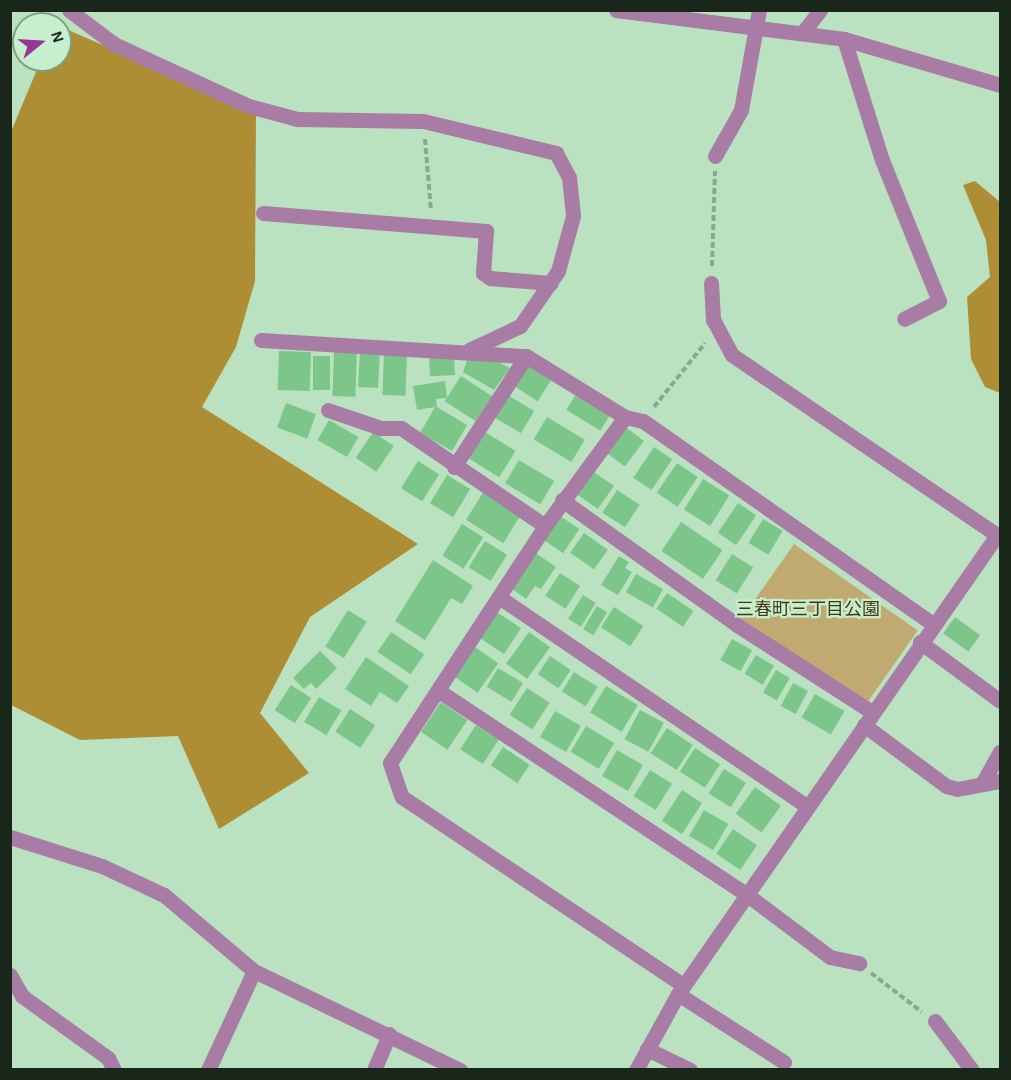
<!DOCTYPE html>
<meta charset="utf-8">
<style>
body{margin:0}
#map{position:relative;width:1011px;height:1080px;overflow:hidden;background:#bae2c0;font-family:"Alegreya Sans","Noto Sans JP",sans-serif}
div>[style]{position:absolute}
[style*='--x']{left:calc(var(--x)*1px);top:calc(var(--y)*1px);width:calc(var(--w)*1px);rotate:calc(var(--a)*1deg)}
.green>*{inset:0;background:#c1aa72;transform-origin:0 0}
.forest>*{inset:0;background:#ae8e34}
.building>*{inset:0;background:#7dc68a;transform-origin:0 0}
.path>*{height:4px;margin-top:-2px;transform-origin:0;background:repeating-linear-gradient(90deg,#88a98d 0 6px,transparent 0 9px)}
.minor>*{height:15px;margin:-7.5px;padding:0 7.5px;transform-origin:7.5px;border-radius:7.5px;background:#a87ca5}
span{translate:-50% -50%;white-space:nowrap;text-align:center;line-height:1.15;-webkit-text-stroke:4.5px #c7efcd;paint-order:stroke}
.park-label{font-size:18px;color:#453711}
.frame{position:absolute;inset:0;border:12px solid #18271a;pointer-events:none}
.north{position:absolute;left:12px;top:12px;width:60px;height:60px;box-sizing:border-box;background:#c7efcd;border:2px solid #819f85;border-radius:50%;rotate:72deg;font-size:16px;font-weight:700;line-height:24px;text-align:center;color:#18271a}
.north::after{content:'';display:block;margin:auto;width:21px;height:27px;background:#9b3498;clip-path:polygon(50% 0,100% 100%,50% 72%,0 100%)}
</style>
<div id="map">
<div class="green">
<div style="left:794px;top:544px;width:151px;height:93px;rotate:35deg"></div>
</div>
<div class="forest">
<div style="clip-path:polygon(66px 29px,256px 112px,255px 281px,236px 347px,202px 407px,418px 544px,310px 617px,260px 713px,309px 773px,219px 829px,178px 736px,80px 740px,11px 705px,10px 134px,41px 60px,60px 60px,60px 36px)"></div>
<div style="clip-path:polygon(975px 181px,1000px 202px,1000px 393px,985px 387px,971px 359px,967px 297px,990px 277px,986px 240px,963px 185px)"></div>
</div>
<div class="building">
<div style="left:334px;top:350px;width:23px;height:46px;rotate:2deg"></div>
<div style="left:360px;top:350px;width:20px;height:37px;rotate:3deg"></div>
<div style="left:279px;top:351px;width:32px;height:39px;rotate:2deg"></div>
<div style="left:384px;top:351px;width:23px;height:44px;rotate:2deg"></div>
<div style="left:454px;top:355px;width:20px;height:25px;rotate:87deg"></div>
<div style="left:313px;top:356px;width:17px;height:34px"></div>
<div style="clip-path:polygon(467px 360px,498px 362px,510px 368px,494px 390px,463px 372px)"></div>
<div style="left:526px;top:364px;width:30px;height:25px;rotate:33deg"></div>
<div style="left:461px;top:376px;width:37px;height:30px;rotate:33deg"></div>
<div style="clip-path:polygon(445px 381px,447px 398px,436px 399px,437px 407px,467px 425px,452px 451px,420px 433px,435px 407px,417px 410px,413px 386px)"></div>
<div style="left:578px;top:391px;width:40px;height:22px;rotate:32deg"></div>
<div style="left:506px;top:394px;width:33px;height:26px;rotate:31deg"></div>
<div style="left:286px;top:403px;width:32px;height:26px;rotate:20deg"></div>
<div style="left:547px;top:417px;width:44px;height:26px;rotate:31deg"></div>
<div style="left:329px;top:420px;width:34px;height:23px;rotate:30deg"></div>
<div style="left:624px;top:426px;width:25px;height:32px;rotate:37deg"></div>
<div style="left:373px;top:432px;width:25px;height:31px;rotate:34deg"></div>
<div style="left:485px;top:432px;width:36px;height:31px;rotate:32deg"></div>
<div style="left:654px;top:447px;width:22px;height:37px;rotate:34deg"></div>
<div style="left:519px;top:460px;width:41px;height:27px;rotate:31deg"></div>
<div style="left:418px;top:461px;width:25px;height:32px;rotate:32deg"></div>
<div style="left:677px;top:463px;width:25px;height:36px;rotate:34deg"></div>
<div style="left:591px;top:470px;width:28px;height:28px;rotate:35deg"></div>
<div style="left:447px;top:475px;width:27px;height:33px;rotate:31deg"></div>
<div style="left:703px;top:479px;width:31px;height:36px;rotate:32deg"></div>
<div style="left:617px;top:490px;width:27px;height:27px;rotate:33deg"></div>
<div style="left:484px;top:491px;width:44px;height:34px;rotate:32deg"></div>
<div style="left:738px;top:503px;width:22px;height:36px;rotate:34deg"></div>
<div style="left:557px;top:514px;width:27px;height:29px;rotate:34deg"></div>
<div style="left:763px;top:519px;width:23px;height:28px;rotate:31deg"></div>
<div style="left:681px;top:522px;width:50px;height:35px;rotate:34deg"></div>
<div style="left:462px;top:524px;width:25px;height:37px;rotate:32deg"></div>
<div style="left:584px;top:533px;width:29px;height:24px;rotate:35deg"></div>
<div style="left:485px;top:541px;width:26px;height:31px;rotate:32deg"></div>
<div style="clip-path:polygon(533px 551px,556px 567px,541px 589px,535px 586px,526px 599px,508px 586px)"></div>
<div style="left:732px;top:554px;width:25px;height:31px;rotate:32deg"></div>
<div style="clip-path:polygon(619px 556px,629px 562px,625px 568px,632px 572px,618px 595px,601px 585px)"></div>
<div style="clip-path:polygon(433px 560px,473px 586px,462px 604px,451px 598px,425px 640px,395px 621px)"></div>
<div style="left:560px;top:573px;width:24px;height:27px;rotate:33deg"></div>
<div style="left:636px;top:574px;width:31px;height:21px;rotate:29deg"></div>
<div style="left:667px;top:593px;width:32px;height:19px;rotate:34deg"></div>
<div style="left:583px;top:595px;width:15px;height:28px;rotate:32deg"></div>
<div style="left:597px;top:606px;width:12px;height:27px;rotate:31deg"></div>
<div style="left:614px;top:607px;width:35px;height:24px;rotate:33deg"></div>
<div style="left:348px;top:610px;width:22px;height:43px;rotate:32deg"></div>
<div style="left:495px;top:611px;width:31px;height:31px;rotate:33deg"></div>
<div style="left:955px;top:617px;width:31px;height:20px;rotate:36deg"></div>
<div style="left:391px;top:632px;width:40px;height:24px;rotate:34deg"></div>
<div style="left:529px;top:632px;width:26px;height:39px;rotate:36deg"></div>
<div style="left:732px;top:639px;width:23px;height:24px;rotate:29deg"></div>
<div style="left:472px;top:645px;width:32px;height:36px;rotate:35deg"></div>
<div style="clip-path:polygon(320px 651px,337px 668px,316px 689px,311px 683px,304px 689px,293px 678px)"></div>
<div style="left:756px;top:655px;width:21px;height:22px;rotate:31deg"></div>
<div style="left:550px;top:656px;width:25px;height:22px;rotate:34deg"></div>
<div style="clip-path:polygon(366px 657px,409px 686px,397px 703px,380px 692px,371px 706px,345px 689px)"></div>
<div style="left:498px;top:668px;width:29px;height:22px;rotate:31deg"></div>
<div style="left:776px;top:670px;width:16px;height:26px;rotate:30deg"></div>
<div style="left:574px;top:672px;width:28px;height:23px;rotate:32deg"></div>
<div style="left:793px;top:683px;width:17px;height:26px;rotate:28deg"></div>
<div style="left:291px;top:685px;width:24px;height:30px;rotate:33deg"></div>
<div style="left:606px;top:686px;width:37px;height:31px;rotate:31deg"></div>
<div style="left:527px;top:688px;width:27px;height:32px;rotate:33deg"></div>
<div style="left:815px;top:694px;width:34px;height:27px;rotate:30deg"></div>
<div style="left:319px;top:697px;width:26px;height:29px;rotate:31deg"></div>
<div style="left:441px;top:702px;width:32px;height:36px;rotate:34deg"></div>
<div style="left:350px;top:709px;width:30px;height:27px;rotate:33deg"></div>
<div style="left:640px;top:710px;width:27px;height:33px;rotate:28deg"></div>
<div style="left:555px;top:711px;width:30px;height:30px;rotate:30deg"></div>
<div style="left:476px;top:725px;width:27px;height:29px;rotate:33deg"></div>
<div style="left:586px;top:726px;width:33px;height:30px;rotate:31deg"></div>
<div style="left:667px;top:728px;width:31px;height:30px;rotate:33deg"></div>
<div style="left:503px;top:747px;width:32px;height:22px;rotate:34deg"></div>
<div style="left:695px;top:748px;width:30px;height:28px;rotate:33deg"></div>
<div style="left:617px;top:750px;width:30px;height:30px;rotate:30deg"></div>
<div style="left:724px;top:769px;width:26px;height:29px;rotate:32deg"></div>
<div style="left:650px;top:770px;width:26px;height:31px;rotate:32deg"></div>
<div style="left:755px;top:787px;width:32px;height:33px;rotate:36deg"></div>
<div style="left:682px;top:790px;width:24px;height:37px;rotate:33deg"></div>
<div style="left:704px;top:810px;width:28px;height:30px;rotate:30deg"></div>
<div style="left:733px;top:829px;width:29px;height:30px;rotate:34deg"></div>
</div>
<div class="path">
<div style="--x:425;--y:139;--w:71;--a:85.2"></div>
<div style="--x:712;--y:266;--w:95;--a:-88.2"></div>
<div style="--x:654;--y:407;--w:82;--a:-51.4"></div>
<div style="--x:871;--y:973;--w:64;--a:37.4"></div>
</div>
<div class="minor">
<div style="--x:69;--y:10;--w:56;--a:37.1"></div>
<div style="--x:114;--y:44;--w:149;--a:24.7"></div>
<div style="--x:249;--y:106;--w:50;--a:15.2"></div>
<div style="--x:297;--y:119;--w:126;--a:0.9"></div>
<div style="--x:423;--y:121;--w:137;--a:13.5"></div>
<div style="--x:556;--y:153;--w:27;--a:62"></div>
<div style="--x:569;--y:177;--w:39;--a:84"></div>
<div style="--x:573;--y:216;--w:57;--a:105.3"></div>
<div style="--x:558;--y:271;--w:67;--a:124.6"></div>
<div style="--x:520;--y:326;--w:56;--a:154.8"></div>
<div style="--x:616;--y:10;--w:230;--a:7.2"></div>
<div style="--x:844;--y:39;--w:163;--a:16.4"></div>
<div style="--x:803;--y:32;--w:28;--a:-52"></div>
<div style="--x:844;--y:39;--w:127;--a:72.6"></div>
<div style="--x:882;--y:160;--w:152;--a:68"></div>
<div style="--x:939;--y:301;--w:39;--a:153"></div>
<div style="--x:715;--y:156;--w:53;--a:-60.5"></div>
<div style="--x:741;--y:110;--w:102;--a:-79.8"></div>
<div style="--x:263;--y:213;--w:224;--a:4.6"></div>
<div style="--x:486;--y:231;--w:42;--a:94.1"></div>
<div style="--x:483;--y:273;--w:9;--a:36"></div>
<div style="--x:490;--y:278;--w:61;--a:4.7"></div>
<div style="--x:261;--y:340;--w:265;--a:3.5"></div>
<div style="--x:526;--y:356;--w:116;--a:31.6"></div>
<div style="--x:625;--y:417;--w:18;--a:13"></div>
<div style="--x:643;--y:421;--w:354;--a:35"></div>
<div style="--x:328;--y:410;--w:56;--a:18.8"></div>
<div style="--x:381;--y:428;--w:20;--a:0"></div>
<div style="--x:401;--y:428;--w:174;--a:34.2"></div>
<div style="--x:625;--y:417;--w:135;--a:126.3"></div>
<div style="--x:545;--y:526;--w:283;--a:123.2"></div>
<div style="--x:390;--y:763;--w:36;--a:71"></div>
<div style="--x:402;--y:797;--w:339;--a:33.8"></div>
<div style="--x:454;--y:467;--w:132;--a:-57"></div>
<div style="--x:562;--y:500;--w:215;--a:35.5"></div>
<div style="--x:737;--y:625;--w:161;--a:32.8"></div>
<div style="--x:499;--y:597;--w:372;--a:34.2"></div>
<div style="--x:920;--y:642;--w:99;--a:36.4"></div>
<div style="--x:439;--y:691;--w:368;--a:33.5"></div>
<div style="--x:746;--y:894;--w:105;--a:36.9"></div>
<div style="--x:830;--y:957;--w:30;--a:12"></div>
<div style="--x:864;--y:725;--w:102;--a:36.6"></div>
<div style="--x:946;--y:786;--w:11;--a:15"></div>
<div style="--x:957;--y:789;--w:44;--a:-10.5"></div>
<div style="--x:982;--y:784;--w:37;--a:-61"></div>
<div style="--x:10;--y:837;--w:96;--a:17.5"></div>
<div style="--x:102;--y:866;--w:68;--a:25.1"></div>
<div style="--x:164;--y:895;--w:118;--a:40.2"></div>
<div style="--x:254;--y:971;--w:229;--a:25.7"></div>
<div style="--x:10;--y:975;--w:24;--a:60"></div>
<div style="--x:22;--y:996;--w:106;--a:35.8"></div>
<div style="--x:108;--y:1058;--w:13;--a:63"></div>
<div style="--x:678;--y:994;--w:126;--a:32.7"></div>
<div style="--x:935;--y:1021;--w:61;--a:52.9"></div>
<div style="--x:647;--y:1049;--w:48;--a:26"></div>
<div style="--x:208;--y:1070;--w:109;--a:-65.1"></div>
<div style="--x:374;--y:1070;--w:39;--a:-67"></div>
<div style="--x:636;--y:1070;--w:87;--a:-61.1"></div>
<div style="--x:678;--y:994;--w:559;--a:-55.2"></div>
<div style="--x:997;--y:535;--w:320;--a:-145.8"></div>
<div style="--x:732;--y:355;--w:40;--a:-118"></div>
<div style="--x:713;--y:320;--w:37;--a:-93"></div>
</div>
<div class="park-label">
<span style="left:808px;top:610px">三春町三丁目公園</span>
</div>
<div class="frame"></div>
<div class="north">N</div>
</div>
